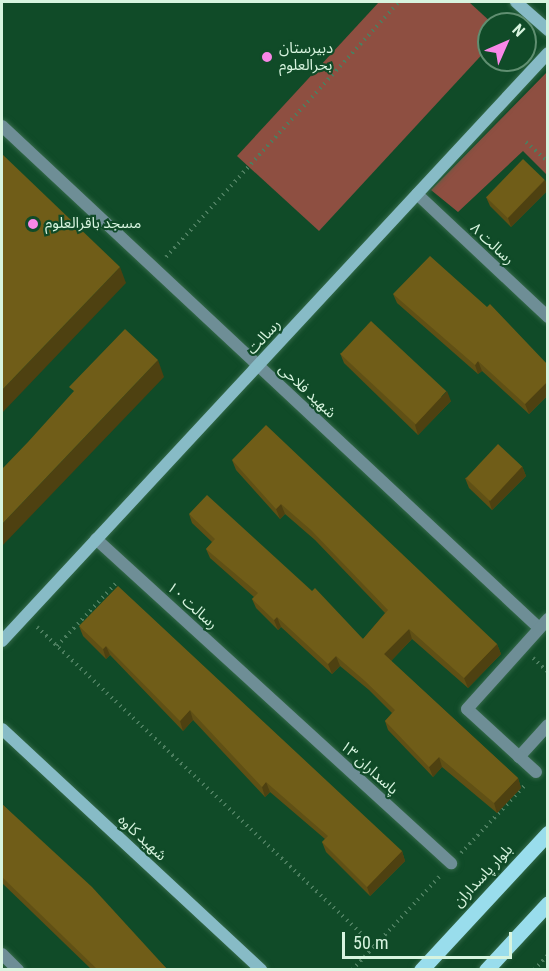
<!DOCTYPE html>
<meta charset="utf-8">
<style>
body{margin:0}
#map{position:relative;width:549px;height:971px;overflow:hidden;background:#104b28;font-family:"Roboto Condensed","Noto Sans Arabic",sans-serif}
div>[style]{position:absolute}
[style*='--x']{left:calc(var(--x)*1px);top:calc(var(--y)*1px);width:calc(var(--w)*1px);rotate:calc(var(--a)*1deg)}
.green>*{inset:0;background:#8e4f41}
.path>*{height:4px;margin-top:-2px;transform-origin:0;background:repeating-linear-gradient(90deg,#4c7e5f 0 1.5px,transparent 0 6px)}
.roads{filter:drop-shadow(0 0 2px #346949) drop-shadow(0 0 2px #346949)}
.street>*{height:12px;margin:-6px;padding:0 6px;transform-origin:6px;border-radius:6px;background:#6e8e96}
.secondary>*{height:12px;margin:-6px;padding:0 6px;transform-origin:6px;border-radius:6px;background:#87bbc6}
.primary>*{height:15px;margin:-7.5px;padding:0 7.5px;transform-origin:7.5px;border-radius:7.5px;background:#99ddec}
.wall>*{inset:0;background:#605015}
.shaded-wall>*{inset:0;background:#4e4111}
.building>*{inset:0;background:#705d18;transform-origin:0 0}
.dots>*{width:16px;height:16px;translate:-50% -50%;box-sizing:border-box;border:3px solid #104b28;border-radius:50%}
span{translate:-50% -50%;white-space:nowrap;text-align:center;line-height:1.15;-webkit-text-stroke:4.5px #104b28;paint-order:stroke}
.poi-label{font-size:15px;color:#d7f4df}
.left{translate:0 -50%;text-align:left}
.street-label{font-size:15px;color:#d7f4df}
.frame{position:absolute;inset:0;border:3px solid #d7f4df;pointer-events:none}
.north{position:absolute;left:477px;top:12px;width:60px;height:60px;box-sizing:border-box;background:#104b28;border:2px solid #608f71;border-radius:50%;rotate:45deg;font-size:16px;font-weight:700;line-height:24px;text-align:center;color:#d7f4df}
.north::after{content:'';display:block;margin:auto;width:21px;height:27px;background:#f987e8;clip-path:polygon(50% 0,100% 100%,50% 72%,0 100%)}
.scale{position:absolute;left:342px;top:932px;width:170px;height:27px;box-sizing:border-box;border:3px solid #d7f4df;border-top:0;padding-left:8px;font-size:18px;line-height:21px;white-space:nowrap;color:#d7f4df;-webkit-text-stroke:4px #104b28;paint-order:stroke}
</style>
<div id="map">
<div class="green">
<div style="clip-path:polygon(379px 2px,469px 2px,493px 24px,489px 47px,319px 231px,237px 156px)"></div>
<div style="clip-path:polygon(547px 72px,547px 175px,523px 151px,458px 212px,431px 190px)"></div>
</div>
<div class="path">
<div style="--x:526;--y:142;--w:30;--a:42"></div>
<div style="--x:166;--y:257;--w:345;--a:-47.6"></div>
<div style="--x:37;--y:627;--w:464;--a:43.4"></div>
<div style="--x:57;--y:646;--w:89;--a:-46.8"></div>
<div style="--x:533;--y:658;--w:21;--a:43"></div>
<div style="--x:461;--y:853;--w:95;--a:-46.7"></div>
<div style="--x:352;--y:970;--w:129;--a:-46.9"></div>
<div style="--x:534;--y:970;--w:21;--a:-47"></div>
</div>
<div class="roads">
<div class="street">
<div style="--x:2;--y:126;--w:735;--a:43.07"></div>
<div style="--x:417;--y:194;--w:180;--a:43.2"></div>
<div style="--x:96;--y:539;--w:481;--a:42.4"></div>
<div style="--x:519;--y:757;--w:43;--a:-47.8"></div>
<div style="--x:536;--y:772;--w:93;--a:-137.6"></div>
<div style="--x:467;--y:709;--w:121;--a:-48"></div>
<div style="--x:2;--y:954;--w:23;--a:45"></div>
</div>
<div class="secondary">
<div style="--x:516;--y:2;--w:43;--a:41.2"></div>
<div style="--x:2;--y:641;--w:802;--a:-47.12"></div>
<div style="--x:2;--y:729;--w:354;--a:42.9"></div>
</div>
<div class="primary">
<div style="--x:421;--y:970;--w:187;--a:-47.2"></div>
<div style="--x:486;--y:970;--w:91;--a:-47.2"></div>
</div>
</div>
<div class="wall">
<div style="clip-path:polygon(545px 180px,548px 190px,511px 227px,490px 206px,486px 197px)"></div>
<div style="clip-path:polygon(393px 294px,548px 365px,548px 395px,529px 414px,482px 371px,478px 374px,397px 303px)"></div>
<div style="clip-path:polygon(340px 353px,451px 401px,418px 435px,344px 363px)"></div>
<div style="clip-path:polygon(232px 460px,497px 644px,501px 654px,468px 688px,412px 639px,391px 661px,518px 778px,521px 788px,497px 813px,442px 767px,433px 777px,388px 730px,385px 721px,392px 713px,369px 690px,340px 666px,332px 674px,281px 627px,278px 630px,256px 608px,252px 599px,254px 597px,210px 558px,206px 549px,212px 542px,192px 523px,189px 514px,363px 639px,385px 613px,315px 540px,285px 514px,280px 519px,236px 470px)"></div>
<div style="clip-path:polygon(522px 466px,526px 476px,492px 510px,469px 488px,465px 478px)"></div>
<div style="clip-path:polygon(79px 626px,402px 851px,405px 861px,370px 896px,326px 852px,322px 842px,325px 839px,270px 792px,265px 797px,193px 720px,183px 731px,110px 655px,106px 659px,83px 636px)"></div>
<div style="clip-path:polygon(2px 804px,167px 969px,91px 969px,2px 883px)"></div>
</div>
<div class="shaded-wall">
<div style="clip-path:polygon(545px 180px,548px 190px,511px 227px,508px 218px)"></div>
<div style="clip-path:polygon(120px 267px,126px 283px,2px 413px,2px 390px)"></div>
<div style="clip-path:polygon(158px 360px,164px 377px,2px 546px,2px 524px)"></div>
<div style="clip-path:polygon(478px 361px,482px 371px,478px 374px,475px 365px)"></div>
<div style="clip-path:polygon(548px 381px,548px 395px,529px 414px,525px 404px)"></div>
<div style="clip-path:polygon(447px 391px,451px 401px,418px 435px,415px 425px)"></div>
<div style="clip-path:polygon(522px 466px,526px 476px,492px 510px,489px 501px)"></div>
<div style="clip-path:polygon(281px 504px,285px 514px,280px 519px,276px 509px)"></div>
<div style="clip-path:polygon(277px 617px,281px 627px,278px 630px,274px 620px)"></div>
<div style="clip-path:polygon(409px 629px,412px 639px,388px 664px,384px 654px)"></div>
<div style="clip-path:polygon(497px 644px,501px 654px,468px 688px,464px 678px)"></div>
<div style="clip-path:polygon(106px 646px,110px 655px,106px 659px,103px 649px)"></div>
<div style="clip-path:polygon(336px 656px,340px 666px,332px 674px,328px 664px)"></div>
<div style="clip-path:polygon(190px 710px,193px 720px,183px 731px,180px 721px)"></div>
<div style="clip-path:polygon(439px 757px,442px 767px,433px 777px,429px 767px)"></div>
<div style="clip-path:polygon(518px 778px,521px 788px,497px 813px,494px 803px)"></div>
<div style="clip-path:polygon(266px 782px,270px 792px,265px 797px,262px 787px)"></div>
<div style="clip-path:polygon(402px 851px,405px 861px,370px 896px,367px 887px)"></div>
</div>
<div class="building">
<div style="clip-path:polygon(2px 154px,120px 267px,2px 390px)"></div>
<div style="left:523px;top:159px;width:30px;height:53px;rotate:44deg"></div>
<div style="clip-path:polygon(430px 256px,487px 307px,490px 304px,548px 365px,548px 381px,525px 404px,478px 361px,475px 365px,393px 294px)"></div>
<div style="left:371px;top:321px;width:103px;height:45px;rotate:43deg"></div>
<div style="clip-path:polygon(125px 329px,158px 360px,2px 524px,2px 469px,28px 442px,74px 391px,69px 387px)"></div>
<div style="clip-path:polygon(266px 425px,497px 644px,464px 678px,409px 629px,384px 654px,518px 778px,494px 803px,439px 757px,429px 767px,385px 721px,395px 710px,365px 681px,336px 656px,328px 664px,277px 617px,274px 620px,252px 599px,258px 593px,206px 549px,215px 539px,189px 514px,207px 495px,312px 591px,315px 588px,363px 639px,388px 610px,311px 530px,281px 504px,276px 509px,232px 460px)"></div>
<div style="left:498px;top:444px;width:33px;height:47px;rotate:43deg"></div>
<div style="clip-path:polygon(118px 586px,402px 851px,367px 887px,322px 842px,328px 836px,266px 782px,262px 787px,190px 710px,180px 721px,106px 646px,103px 649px,79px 626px)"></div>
<div style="clip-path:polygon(2px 804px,92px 887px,167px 969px,97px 969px,2px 877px)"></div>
</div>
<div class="dots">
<div style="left:267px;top:57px;background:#f987e8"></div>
<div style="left:33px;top:224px;background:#f987e8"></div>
</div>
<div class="poi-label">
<span class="left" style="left:279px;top:57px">دبیرستان<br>بحرالعلوم</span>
<span class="left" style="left:45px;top:224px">مسجد باقرالعلوم</span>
</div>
<div class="street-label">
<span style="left:492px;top:244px;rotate:43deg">رسالت ۸</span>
<span style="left:264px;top:337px;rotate:-47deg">رسالت</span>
<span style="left:307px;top:391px;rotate:43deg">شهید فلاحی</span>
<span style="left:192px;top:606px;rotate:42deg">رسالت ۱۰</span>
<span style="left:369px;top:768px;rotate:42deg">پاسداران ۱۳</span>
<span style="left:142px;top:838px;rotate:43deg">شهید کاوه</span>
<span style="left:483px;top:876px;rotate:-47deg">بلوار پاسداران</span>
</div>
<div class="frame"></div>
<div class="north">N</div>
<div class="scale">50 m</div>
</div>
